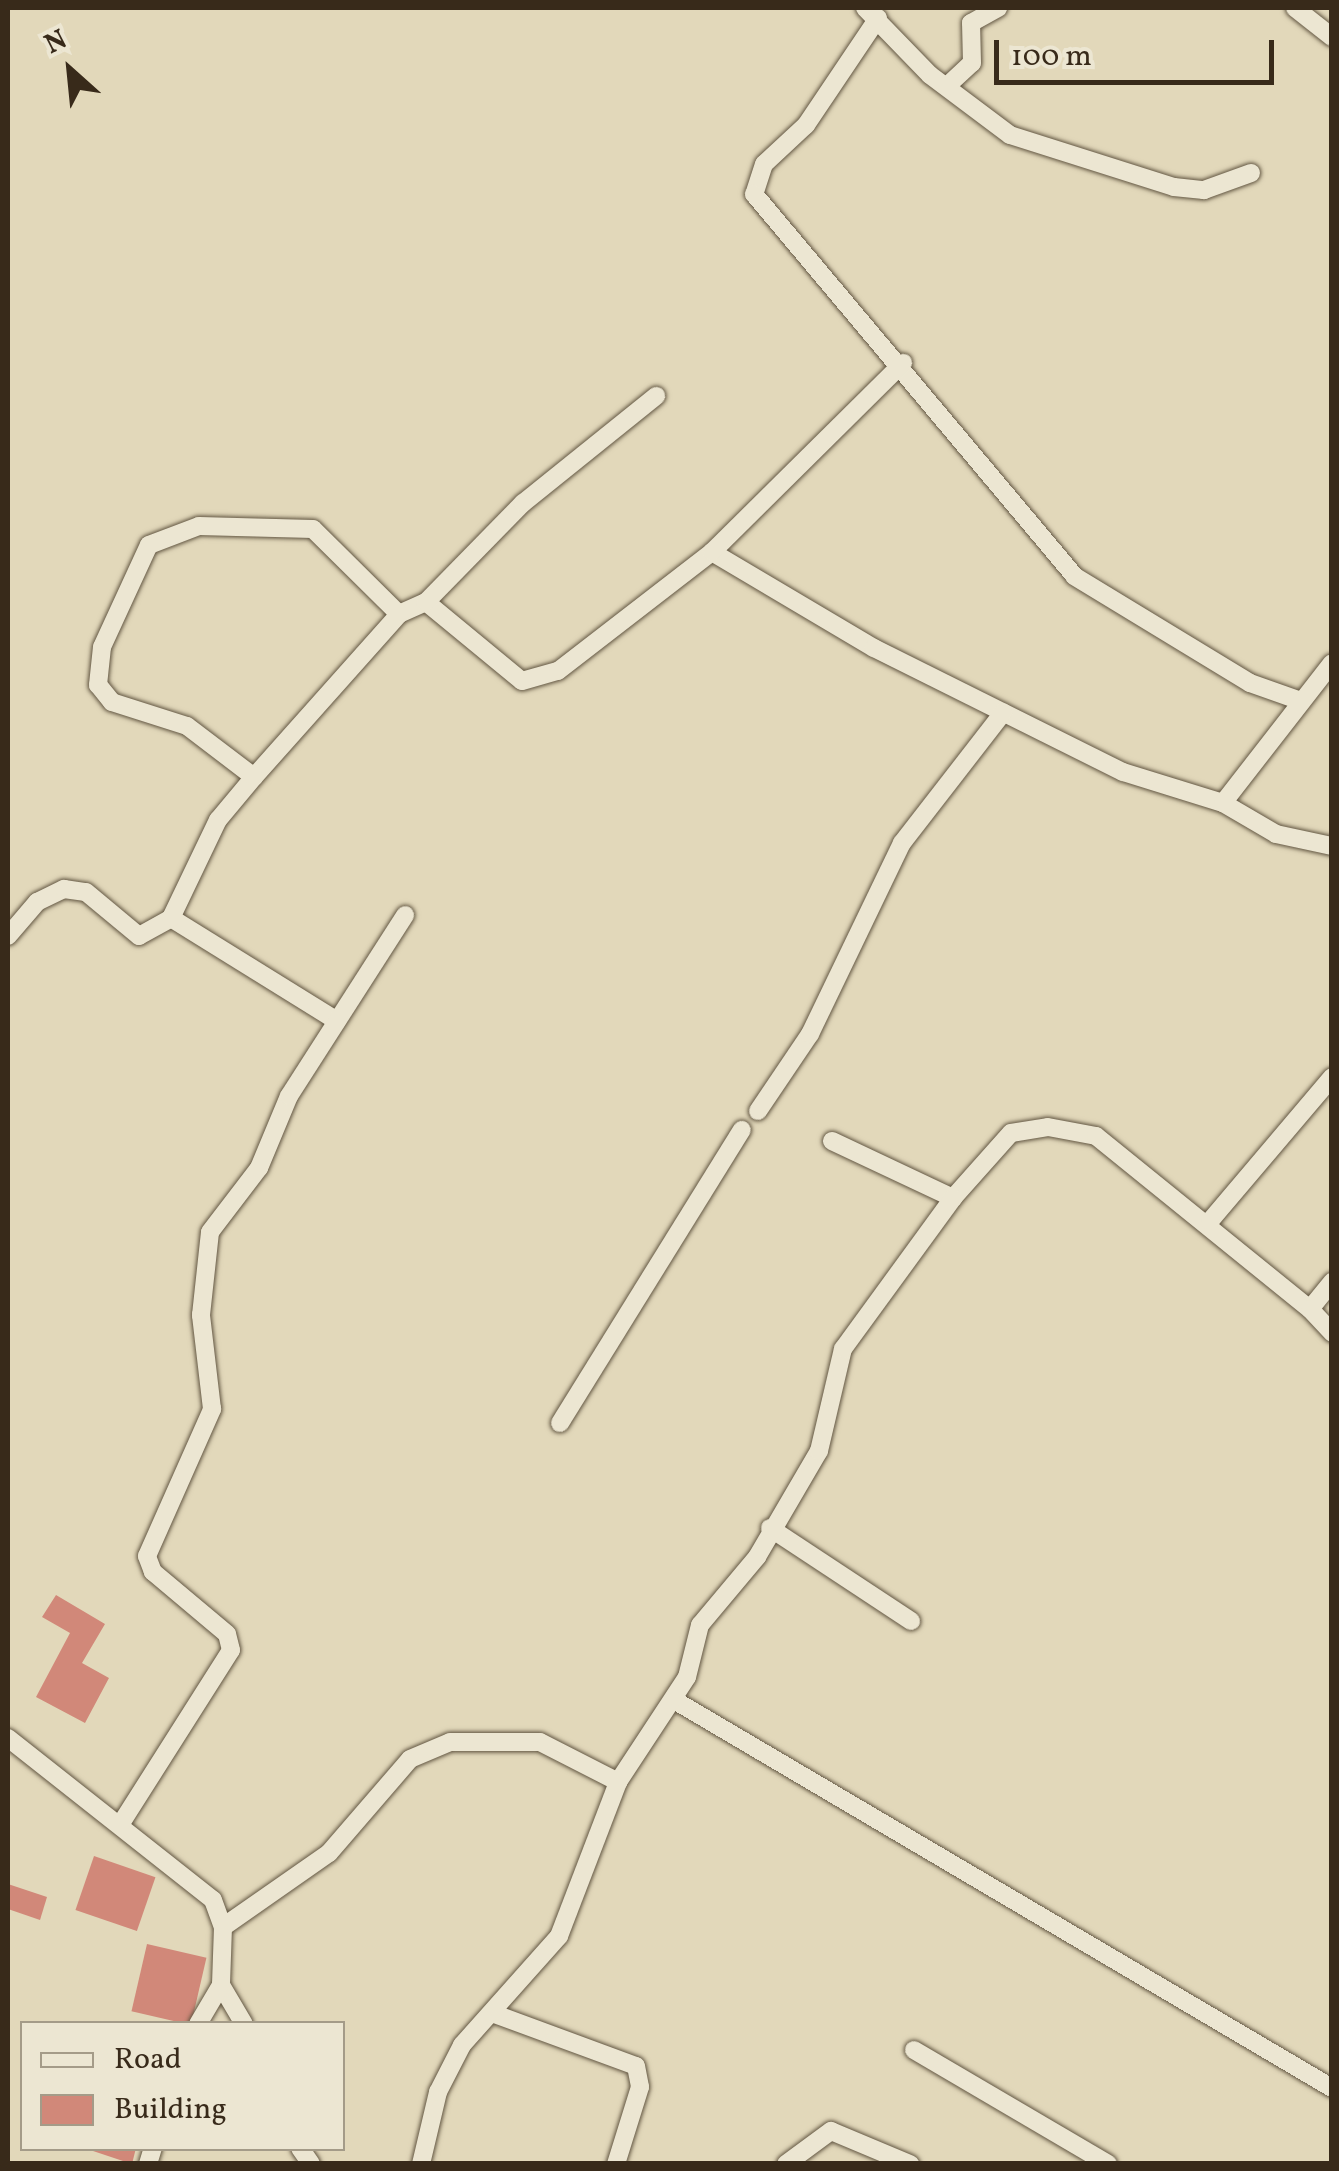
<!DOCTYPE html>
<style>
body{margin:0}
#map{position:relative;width:1339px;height:2171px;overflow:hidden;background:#e2d8ba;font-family:Vollkorn,serif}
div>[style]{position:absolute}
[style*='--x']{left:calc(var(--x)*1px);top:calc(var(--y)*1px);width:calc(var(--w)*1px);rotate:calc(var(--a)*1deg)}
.building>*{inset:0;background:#d18879;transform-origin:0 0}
.roads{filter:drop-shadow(0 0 2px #625642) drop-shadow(0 0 2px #625642)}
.minor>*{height:18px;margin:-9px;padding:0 9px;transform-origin:9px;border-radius:9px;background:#ece6d2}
span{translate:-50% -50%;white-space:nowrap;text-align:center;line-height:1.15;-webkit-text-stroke:9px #ece6d2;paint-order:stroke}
.frame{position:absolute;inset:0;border:10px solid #382a1a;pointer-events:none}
.legend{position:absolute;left:20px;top:2021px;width:325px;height:130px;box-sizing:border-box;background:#ece6d2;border:2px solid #a49b88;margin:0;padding:12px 18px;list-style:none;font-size:30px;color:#382a1a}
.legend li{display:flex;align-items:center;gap:20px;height:50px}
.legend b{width:50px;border:2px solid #a49b88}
.north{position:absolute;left:20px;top:20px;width:100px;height:100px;-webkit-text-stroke:8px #ece6d2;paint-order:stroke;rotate:333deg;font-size:28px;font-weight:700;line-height:40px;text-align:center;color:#382a1a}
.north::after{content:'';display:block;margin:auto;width:35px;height:45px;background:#382a1a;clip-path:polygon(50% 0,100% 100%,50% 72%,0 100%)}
.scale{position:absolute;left:994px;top:40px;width:280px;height:45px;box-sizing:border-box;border:5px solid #382a1a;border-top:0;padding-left:12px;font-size:30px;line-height:35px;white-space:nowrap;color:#382a1a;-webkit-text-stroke:8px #ece6d2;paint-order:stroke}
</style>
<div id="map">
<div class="building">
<div style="clip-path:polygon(56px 1595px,105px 1624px,82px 1663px,109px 1678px,85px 1723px,36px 1697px,70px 1633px,42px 1617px)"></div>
<div style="left:94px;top:1856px;width:65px;height:57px;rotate:19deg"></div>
<div style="clip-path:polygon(8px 1884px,47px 1897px,40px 1920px,8px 1909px)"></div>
<div style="left:147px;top:1944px;width:61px;height:69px;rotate:13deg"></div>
<div style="clip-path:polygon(84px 2148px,136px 2148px,132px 2164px)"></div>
</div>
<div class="roads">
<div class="minor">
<div style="--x:865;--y:8;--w:93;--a:45.9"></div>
<div style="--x:930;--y:75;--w:100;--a:36.9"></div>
<div style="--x:1010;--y:135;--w:172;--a:17.6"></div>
<div style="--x:1174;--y:187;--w:30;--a:6"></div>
<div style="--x:1204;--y:190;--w:50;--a:-19.9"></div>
<div style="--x:1295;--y:8;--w:47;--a:38.1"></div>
<div style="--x:878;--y:18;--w:129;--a:123.9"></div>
<div style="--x:806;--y:125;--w:57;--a:137.1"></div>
<div style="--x:764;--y:164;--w:32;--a:108"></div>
<div style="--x:754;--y:194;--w:498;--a:50"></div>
<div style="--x:1074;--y:576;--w:206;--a:31.3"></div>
<div style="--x:1250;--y:683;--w:51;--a:19.5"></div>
<div style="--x:947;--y:86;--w:34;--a:-43"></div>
<div style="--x:972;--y:63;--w:40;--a:-91.4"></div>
<div style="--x:971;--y:23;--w:31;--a:-29"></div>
<div style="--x:712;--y:552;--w:188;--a:30.7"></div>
<div style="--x:874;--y:648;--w:278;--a:26.5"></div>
<div style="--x:1123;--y:772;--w:105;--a:17.2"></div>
<div style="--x:1223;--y:803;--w:61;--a:30.3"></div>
<div style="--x:1276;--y:834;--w:57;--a:12.1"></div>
<div style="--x:426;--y:602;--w:124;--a:39.5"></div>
<div style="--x:522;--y:681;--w:37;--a:-16"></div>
<div style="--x:558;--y:671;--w:195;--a:-37.7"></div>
<div style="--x:712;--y:552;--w:269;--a:-44.7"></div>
<div style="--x:254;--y:777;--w:218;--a:-48.3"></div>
<div style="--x:399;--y:614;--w:30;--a:-24"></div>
<div style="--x:426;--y:602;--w:139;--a:-45.6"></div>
<div style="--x:523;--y:503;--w:171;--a:-38.8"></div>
<div style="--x:1223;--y:803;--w:177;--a:-52.1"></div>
<div style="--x:171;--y:918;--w:195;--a:31.8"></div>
<div style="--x:8;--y:936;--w:45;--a:-49.5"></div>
<div style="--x:37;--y:902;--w:30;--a:-26"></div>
<div style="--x:64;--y:889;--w:22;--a:8"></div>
<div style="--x:86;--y:892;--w:69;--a:39.7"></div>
<div style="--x:139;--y:936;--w:37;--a:-29"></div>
<div style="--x:171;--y:918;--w:109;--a:-64.4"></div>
<div style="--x:218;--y:820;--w:56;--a:-50.1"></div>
<div style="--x:254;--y:777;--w:84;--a:-142.7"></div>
<div style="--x:187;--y:726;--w:79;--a:-162.3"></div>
<div style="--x:112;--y:702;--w:22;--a:-129"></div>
<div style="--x:98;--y:685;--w:38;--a:-84"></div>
<div style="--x:102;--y:647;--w:112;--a:-65.3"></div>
<div style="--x:149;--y:545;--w:53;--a:-20.8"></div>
<div style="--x:199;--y:526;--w:114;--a:1.5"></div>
<div style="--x:313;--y:529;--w:121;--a:44.7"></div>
<div style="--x:758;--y:1111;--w:93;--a:-56"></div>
<div style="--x:810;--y:1034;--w:212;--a:-64.3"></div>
<div style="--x:902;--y:843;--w:165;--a:-52.2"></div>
<div style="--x:832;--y:1141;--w:134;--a:25.2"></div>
<div style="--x:953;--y:1198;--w:87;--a:-48.3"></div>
<div style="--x:1011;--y:1133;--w:37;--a:-9"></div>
<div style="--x:1048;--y:1127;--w:49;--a:10.6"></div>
<div style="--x:1096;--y:1136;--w:275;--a:39"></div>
<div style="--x:1310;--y:1309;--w:35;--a:-51"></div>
<div style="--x:1210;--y:1221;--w:189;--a:-49.7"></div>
<div style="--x:1310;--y:1309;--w:33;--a:47"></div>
<div style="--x:560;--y:1423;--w:345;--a:-58.2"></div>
<div style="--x:770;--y:1528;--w:169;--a:33.4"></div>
<div style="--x:674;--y:1700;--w:764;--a:30.53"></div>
<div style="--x:8;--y:1738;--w:261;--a:38.3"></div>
<div style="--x:213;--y:1900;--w:29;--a:70"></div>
<div style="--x:223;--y:1927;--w:58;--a:92"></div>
<div style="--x:221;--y:1985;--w:45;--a:59.5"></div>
<div style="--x:120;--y:1825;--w:207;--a:-57.6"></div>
<div style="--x:231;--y:1650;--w:16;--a:-104"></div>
<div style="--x:227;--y:1634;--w:97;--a:-140"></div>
<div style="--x:153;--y:1572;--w:17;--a:-111"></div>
<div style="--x:147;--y:1556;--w:161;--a:-66.1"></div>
<div style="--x:212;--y:1409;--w:95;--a:-96.7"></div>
<div style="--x:201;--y:1315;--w:83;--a:-83.8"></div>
<div style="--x:210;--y:1232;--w:81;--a:-52.6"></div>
<div style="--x:259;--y:1168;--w:78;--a:-67.4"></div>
<div style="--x:289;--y:1096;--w:215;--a:-57.3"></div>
<div style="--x:223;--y:1927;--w:129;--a:-34.9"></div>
<div style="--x:329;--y:1853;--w:124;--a:-49.2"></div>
<div style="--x:410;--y:1759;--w:43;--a:-23"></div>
<div style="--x:450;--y:1742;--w:90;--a:0"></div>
<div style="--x:540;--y:1742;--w:88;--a:27.1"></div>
<div style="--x:492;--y:2013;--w:153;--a:20.2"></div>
<div style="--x:636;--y:2066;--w:21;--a:79"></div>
<div style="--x:640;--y:2087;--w:81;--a:107.3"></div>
<div style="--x:198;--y:2024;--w:45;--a:-59.5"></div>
<div style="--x:914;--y:2050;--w:225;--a:30.4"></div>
<div style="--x:300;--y:2148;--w:19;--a:55"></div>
<div style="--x:148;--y:2164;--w:17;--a:-73"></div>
<div style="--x:421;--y:2164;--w:74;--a:-76.7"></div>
<div style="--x:438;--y:2092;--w:53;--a:-62.9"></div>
<div style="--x:462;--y:2045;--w:146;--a:-48.3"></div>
<div style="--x:559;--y:1936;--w:165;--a:-69"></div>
<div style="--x:618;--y:1782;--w:126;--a:-56.7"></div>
<div style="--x:687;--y:1677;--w:54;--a:-76"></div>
<div style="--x:700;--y:1625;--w:89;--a:-50"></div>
<div style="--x:757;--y:1557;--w:123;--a:-59.7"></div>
<div style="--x:819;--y:1451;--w:105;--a:-76.8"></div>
<div style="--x:843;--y:1349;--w:187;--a:-53.9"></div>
<div style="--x:786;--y:2164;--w:56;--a:-36.3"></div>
<div style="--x:831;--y:2131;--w:86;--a:22.7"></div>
</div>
</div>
<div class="frame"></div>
<ul class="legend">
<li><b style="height:12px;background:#ece6d2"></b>Road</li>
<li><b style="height:28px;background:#d18879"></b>Building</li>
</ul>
<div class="north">N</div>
<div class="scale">100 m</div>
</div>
